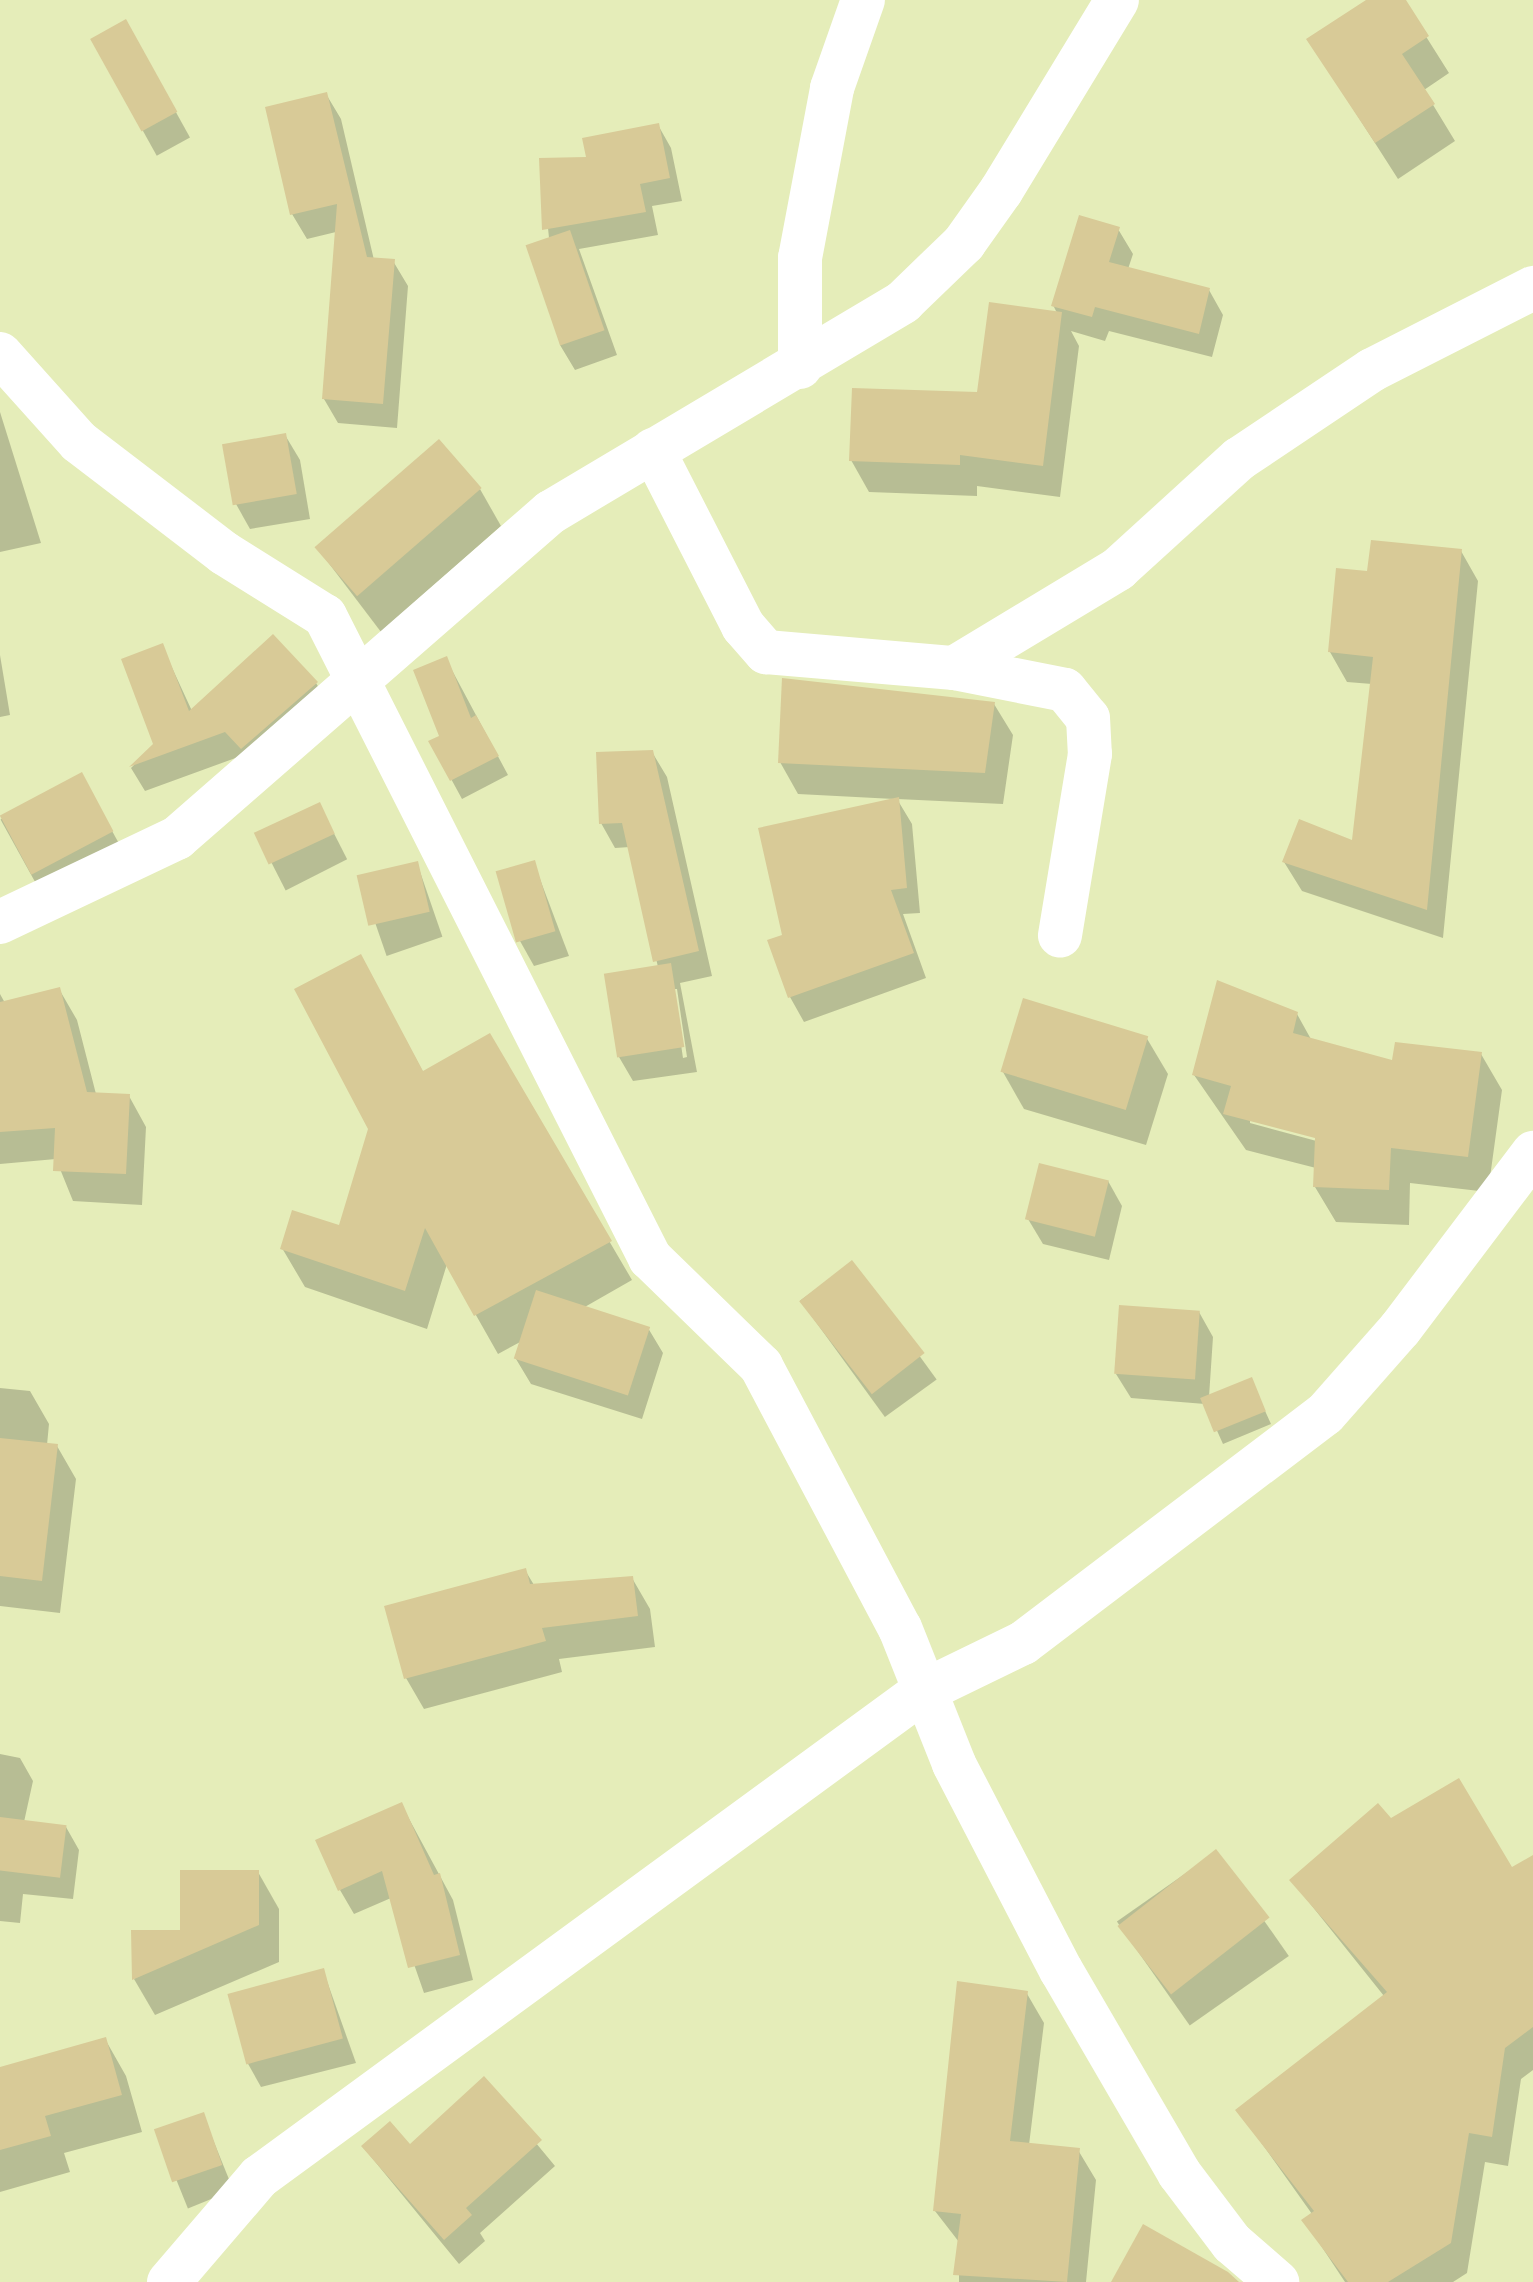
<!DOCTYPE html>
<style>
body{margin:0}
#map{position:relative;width:1533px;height:2282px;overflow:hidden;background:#e5edb9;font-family:"IBM Plex Sans",sans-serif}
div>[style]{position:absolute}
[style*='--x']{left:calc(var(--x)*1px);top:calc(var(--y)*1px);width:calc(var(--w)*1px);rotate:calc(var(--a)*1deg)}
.shadow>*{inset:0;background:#0003;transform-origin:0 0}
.building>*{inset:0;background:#d8ca97;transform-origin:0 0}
.minor>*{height:44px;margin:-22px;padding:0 22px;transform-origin:22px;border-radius:22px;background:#fff}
span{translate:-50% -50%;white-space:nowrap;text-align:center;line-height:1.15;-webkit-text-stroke:7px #f2fac6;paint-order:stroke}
</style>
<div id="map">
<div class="shadow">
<div style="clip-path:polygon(1369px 0,1403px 0,1449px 73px,1424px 90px,1455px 141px,1398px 179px,1309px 40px)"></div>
<div style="left:126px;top:22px;width:132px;height:38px;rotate:61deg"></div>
<div style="clip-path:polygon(326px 94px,341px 119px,374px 260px,393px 261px,408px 286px,397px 428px,338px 423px,324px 399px,336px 232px,307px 239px,292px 214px,267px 108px)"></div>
<div style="clip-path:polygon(658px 125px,671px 148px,682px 201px,652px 206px,658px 235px,579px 249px,617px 355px,575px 370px,560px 345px,541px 160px,588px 159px)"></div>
<div style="clip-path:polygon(1118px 229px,1133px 254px,1128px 269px,1209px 290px,1223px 315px,1212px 357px,1109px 331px,1105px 341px,1071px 331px,1079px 346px,1060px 497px,977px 486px,977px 496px,869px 492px,851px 460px,979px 394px,1057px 313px,1053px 305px)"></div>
<div style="clip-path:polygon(0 412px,41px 543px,0 552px)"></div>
<div style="clip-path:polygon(285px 435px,300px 460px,310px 519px,250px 529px,236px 504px)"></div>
<div style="clip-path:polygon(480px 489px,501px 526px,381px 632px,318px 549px)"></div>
<div style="clip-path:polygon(1461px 551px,1478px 581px,1443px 938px,1302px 891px,1284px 862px,1354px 842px,1372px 684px,1347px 682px,1330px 652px,1369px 574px)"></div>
<div style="clip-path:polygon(162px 646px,192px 711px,316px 683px,331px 708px,241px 756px,145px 791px,131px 768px,155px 744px)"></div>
<div style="clip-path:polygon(0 655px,10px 715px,0 717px)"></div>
<div style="clip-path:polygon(446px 659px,508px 775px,462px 799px,431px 742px,441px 737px)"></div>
<div style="clip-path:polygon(994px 704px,1013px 735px,1003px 804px,897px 799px,912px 824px,920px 913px,903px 914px,926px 978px,804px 1022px,790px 997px,784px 936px,894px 799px,798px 794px,780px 762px)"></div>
<div style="clip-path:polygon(evenodd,652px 752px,667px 777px,712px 976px,680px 983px,697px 1072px,633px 1081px,619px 1057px,658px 967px,630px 847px,615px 848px,601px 823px,652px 752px,673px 989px,677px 989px,687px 1057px,683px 1058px,673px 989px)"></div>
<div style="left:81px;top:775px;width:93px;height:92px;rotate:61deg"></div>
<div style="left:319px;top:804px;width:62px;height:69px;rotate:63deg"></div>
<div style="left:417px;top:863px;width:78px;height:59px;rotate:71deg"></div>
<div style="clip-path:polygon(535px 866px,569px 956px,534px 966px,520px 941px)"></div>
<div style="clip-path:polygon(361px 957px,423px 1072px,489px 1036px,632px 1280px,583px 1308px,648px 1328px,663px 1353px,642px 1419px,531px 1384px,516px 1359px,522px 1341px,498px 1354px,447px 1264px,427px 1329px,305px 1287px,282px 1248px,341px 1227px,370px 1129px)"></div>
<div style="clip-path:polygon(59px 989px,77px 1020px,96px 1094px,129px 1096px,146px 1127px,142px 1205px,73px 1201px,56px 1159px,0 1164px,0 994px,5px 1003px)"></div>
<div style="clip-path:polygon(evenodd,1297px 1014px,1312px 1041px,1394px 1063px,1481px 1054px,1502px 1090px,1488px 1192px,1410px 1183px,1409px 1225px,1336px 1222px,1315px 1187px,1316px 1168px,1246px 1150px,1194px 1075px,1297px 1014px,1250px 1119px,1325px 1139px,1324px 1143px,1250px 1123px,1250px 1119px)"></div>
<div style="clip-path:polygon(1146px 1037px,1168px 1074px,1146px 1145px,1024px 1109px,1003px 1072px)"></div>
<div style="clip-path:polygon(1108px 1181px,1122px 1206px,1109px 1260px,1043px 1244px,1028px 1219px)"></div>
<div style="left:852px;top:1263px;width:144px;height:64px;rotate:54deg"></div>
<div style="clip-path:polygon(1199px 1312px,1213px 1337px,1209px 1397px,1251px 1380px,1271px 1424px,1223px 1444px,1205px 1404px,1131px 1398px,1116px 1374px)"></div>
<div style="clip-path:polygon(0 1388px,30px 1391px,49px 1424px,47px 1445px,57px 1446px,76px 1479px,60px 1613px,0 1606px)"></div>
<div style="clip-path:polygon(525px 1570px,534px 1585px,632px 1578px,650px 1609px,655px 1647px,559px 1659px,562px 1672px,424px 1709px,406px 1678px)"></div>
<div style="clip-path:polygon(0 1754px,20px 1758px,33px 1781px,24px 1822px,66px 1827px,79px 1850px,73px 1899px,23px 1894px,20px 1923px,0 1921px)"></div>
<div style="clip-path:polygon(401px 1804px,453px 1900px,473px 1980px,424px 1993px,391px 1898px,354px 1914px,340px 1890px)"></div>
<div style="clip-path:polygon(1391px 1821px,1511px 1869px,1533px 1857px,1533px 2070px,1521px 2079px,1508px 2166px,1485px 2162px,1467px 2273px,1453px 2282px,1345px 2282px,1304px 2220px,1312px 2214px,1238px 2110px,1384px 1996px,1292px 1881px)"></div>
<div style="left:1216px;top:1852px;width:127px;height:121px;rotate:55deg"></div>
<div style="clip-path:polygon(258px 1872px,279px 1909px,279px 1962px,155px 2015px,134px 1979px)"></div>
<div style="clip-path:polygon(323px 1970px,356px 2063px,261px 2087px,247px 2062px)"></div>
<div style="clip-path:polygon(1026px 1992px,1044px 2023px,1029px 2145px,1078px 2150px,1096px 2180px,1086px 2282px,959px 2282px,959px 2242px,935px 2211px)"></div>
<div style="clip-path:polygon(105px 2039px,126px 2076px,142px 2132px,64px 2153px,70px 2172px,0 2192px,0 2069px)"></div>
<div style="clip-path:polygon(483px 2079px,555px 2166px,480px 2233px,485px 2241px,459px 2264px,363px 2147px,410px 2147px)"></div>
<div style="left:203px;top:2115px;width:81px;height:49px;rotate:68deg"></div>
</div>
<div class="building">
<div style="clip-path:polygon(1366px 0,1406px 0,1429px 36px,1402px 54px,1435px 104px,1375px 143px,1306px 39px)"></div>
<div style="left:126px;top:19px;width:106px;height:41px;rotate:61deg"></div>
<div style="clip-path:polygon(327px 92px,367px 257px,395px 259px,383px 404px,322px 399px,337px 204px,290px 215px,265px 107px)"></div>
<div style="clip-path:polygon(659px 123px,670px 178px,640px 184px,646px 212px,542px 230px,539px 158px,586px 157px,582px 138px)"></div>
<div style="clip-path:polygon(1079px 215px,1120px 227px,1109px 262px,1210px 288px,1199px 334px,1095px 307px,1092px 317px,1051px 306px)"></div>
<div style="left:570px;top:230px;width:106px;height:47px;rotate:71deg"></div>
<div style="clip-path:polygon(989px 302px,1062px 312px,1043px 466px,960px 455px,960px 465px,849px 461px,852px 388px,977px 392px)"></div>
<div style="left:286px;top:433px;width:62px;height:65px;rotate:80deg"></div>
<div style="left:439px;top:439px;width:65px;height:165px;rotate:49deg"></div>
<div style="clip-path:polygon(1371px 540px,1462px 549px,1427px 910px,1282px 862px,1299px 819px,1352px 840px,1373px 657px,1328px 652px,1336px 568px,1367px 571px)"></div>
<div style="clip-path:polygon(273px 634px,318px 682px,241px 749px,225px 732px,129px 767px,153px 744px,121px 659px,163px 643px,189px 711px)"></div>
<div style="clip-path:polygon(447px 656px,471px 718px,476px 715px,499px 756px,450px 781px,428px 741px,439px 736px,413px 670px)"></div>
<div style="clip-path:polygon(782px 678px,995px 702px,985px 773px,778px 763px)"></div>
<div style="clip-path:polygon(653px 750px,699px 951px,653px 962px,622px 823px,599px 824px,596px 752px)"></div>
<div style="left:82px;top:772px;width:67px;height:93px;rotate:62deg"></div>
<div style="clip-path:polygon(899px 797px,907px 888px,891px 890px,914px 953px,788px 998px,767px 940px,782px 935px,758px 828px)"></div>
<div style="left:320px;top:802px;width:35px;height:73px;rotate:65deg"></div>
<div style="left:535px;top:860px;width:74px;height:41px;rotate:74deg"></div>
<div style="left:418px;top:861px;width:52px;height:63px;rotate:77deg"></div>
<div style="clip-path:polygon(361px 954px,423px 1071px,490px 1033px,612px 1241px,474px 1316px,425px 1228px,405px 1291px,280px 1249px,292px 1210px,339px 1225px,368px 1129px,294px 989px)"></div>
<div style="left:671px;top:963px;width:85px;height:68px;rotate:81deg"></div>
<div style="clip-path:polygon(1217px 980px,1298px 1012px,1293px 1033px,1392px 1060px,1395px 1042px,1482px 1052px,1468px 1157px,1391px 1148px,1389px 1190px,1313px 1187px,1315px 1138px,1223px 1114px,1231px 1086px,1192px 1075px)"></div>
<div style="clip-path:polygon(60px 987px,87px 1092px,130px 1094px,126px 1174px,53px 1171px,55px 1128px,0 1132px,0 1002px)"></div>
<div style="left:1023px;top:998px;width:131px;height:77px;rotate:17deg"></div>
<div style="left:1039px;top:1163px;width:72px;height:58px;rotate:14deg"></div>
<div style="left:852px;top:1260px;width:118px;height:67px;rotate:52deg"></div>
<div style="left:536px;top:1290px;width:120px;height:72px;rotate:18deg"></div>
<div style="left:1119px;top:1305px;width:81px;height:69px;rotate:4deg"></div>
<div style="left:1252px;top:1377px;width:37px;height:56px;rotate:68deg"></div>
<div style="clip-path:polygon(0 1438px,58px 1444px,42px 1581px,0 1576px)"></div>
<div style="clip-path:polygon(526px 1568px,530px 1584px,633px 1576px,638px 1616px,542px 1628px,546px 1641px,404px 1679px,384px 1606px)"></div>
<div style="clip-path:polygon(1459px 1778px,1512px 1867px,1533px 1855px,1533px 2027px,1505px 2048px,1492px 2137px,1469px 2133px,1451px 2243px,1388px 2282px,1348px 2282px,1301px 2220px,1314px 2211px,1235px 2110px,1387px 1992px,1289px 1880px,1378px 1803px,1391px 1818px)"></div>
<div style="clip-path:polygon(402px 1802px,434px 1875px,440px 1873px,460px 1955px,408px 1968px,382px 1871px,338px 1891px,315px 1840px)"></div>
<div style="left:0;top:1817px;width:67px;height:53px;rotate:7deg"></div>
<div style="left:1216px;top:1849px;width:87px;height:125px;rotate:52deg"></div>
<div style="clip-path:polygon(180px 1870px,259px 1870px,259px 1925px,132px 1980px,131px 1930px,180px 1930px)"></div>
<div style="left:324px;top:1968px;width:73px;height:100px;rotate:75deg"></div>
<div style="clip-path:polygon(957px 1981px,1028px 1991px,1010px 2141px,1080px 2148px,1067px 2282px,953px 2275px,961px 2214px,933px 2211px)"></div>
<div style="clip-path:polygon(106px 2037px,122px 2095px,45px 2116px,51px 2136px,0 2150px,0 2067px)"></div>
<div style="clip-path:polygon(484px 2076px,542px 2140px,466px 2208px,472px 2215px,444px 2240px,361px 2146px,390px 2121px,410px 2144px)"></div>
<div style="left:204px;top:2112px;width:56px;height:53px;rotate:71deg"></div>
<div style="clip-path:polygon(1143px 2224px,1228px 2272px,1239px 2282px,1111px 2282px)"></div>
</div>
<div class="minor">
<div style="--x:0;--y:354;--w:118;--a:48.1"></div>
<div style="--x:79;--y:442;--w:183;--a:37.4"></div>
<div style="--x:224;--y:553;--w:119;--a:32"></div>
<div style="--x:325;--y:616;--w:720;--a:63.15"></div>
<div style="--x:650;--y:1258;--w:155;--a:44.2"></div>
<div style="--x:761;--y:1366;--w:297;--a:62.1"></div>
<div style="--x:900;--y:1628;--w:146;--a:68.3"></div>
<div style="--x:954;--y:1764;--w:232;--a:62.6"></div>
<div style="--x:1061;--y:1970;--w:235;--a:59.8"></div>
<div style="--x:1179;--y:2173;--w:88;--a:52.9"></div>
<div style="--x:1232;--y:2243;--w:60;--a:40.9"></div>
<div style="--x:800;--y:367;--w:109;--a:-90"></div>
<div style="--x:800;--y:258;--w:173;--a:-79.3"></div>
<div style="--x:832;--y:88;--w:93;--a:-70.6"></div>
<div style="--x:653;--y:450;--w:198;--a:62.9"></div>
<div style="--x:743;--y:626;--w:35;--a:49"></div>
<div style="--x:766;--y:652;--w:189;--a:4.9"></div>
<div style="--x:954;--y:668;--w:113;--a:11.2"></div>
<div style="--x:1065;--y:690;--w:36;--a:51"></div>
<div style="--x:1088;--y:718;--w:36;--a:87"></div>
<div style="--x:1090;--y:754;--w:184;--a:99.4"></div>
<div style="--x:954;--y:668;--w:192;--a:-31.1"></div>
<div style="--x:1118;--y:569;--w:164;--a:-42.3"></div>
<div style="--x:1239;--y:459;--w:160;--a:-33.8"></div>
<div style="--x:1372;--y:370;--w:181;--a:-27"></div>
<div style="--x:0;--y:922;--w:196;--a:-25.4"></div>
<div style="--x:177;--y:838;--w:496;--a:-41.1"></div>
<div style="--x:551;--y:512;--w:410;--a:-30.8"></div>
<div style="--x:903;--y:302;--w:85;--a:-44"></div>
<div style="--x:964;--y:243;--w:64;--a:-54.6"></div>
<div style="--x:1001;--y:191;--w:223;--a:-58.7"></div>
<div style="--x:169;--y:2282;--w:138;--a:-49.4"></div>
<div style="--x:259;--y:2177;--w:821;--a:-36.19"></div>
<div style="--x:922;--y:1692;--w:112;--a:-25.9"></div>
<div style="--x:1023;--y:1643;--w:379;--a:-37.2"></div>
<div style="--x:1325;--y:1414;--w:113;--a:-48.6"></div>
<div style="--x:1400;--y:1329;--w:221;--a:-52.9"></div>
</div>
</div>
